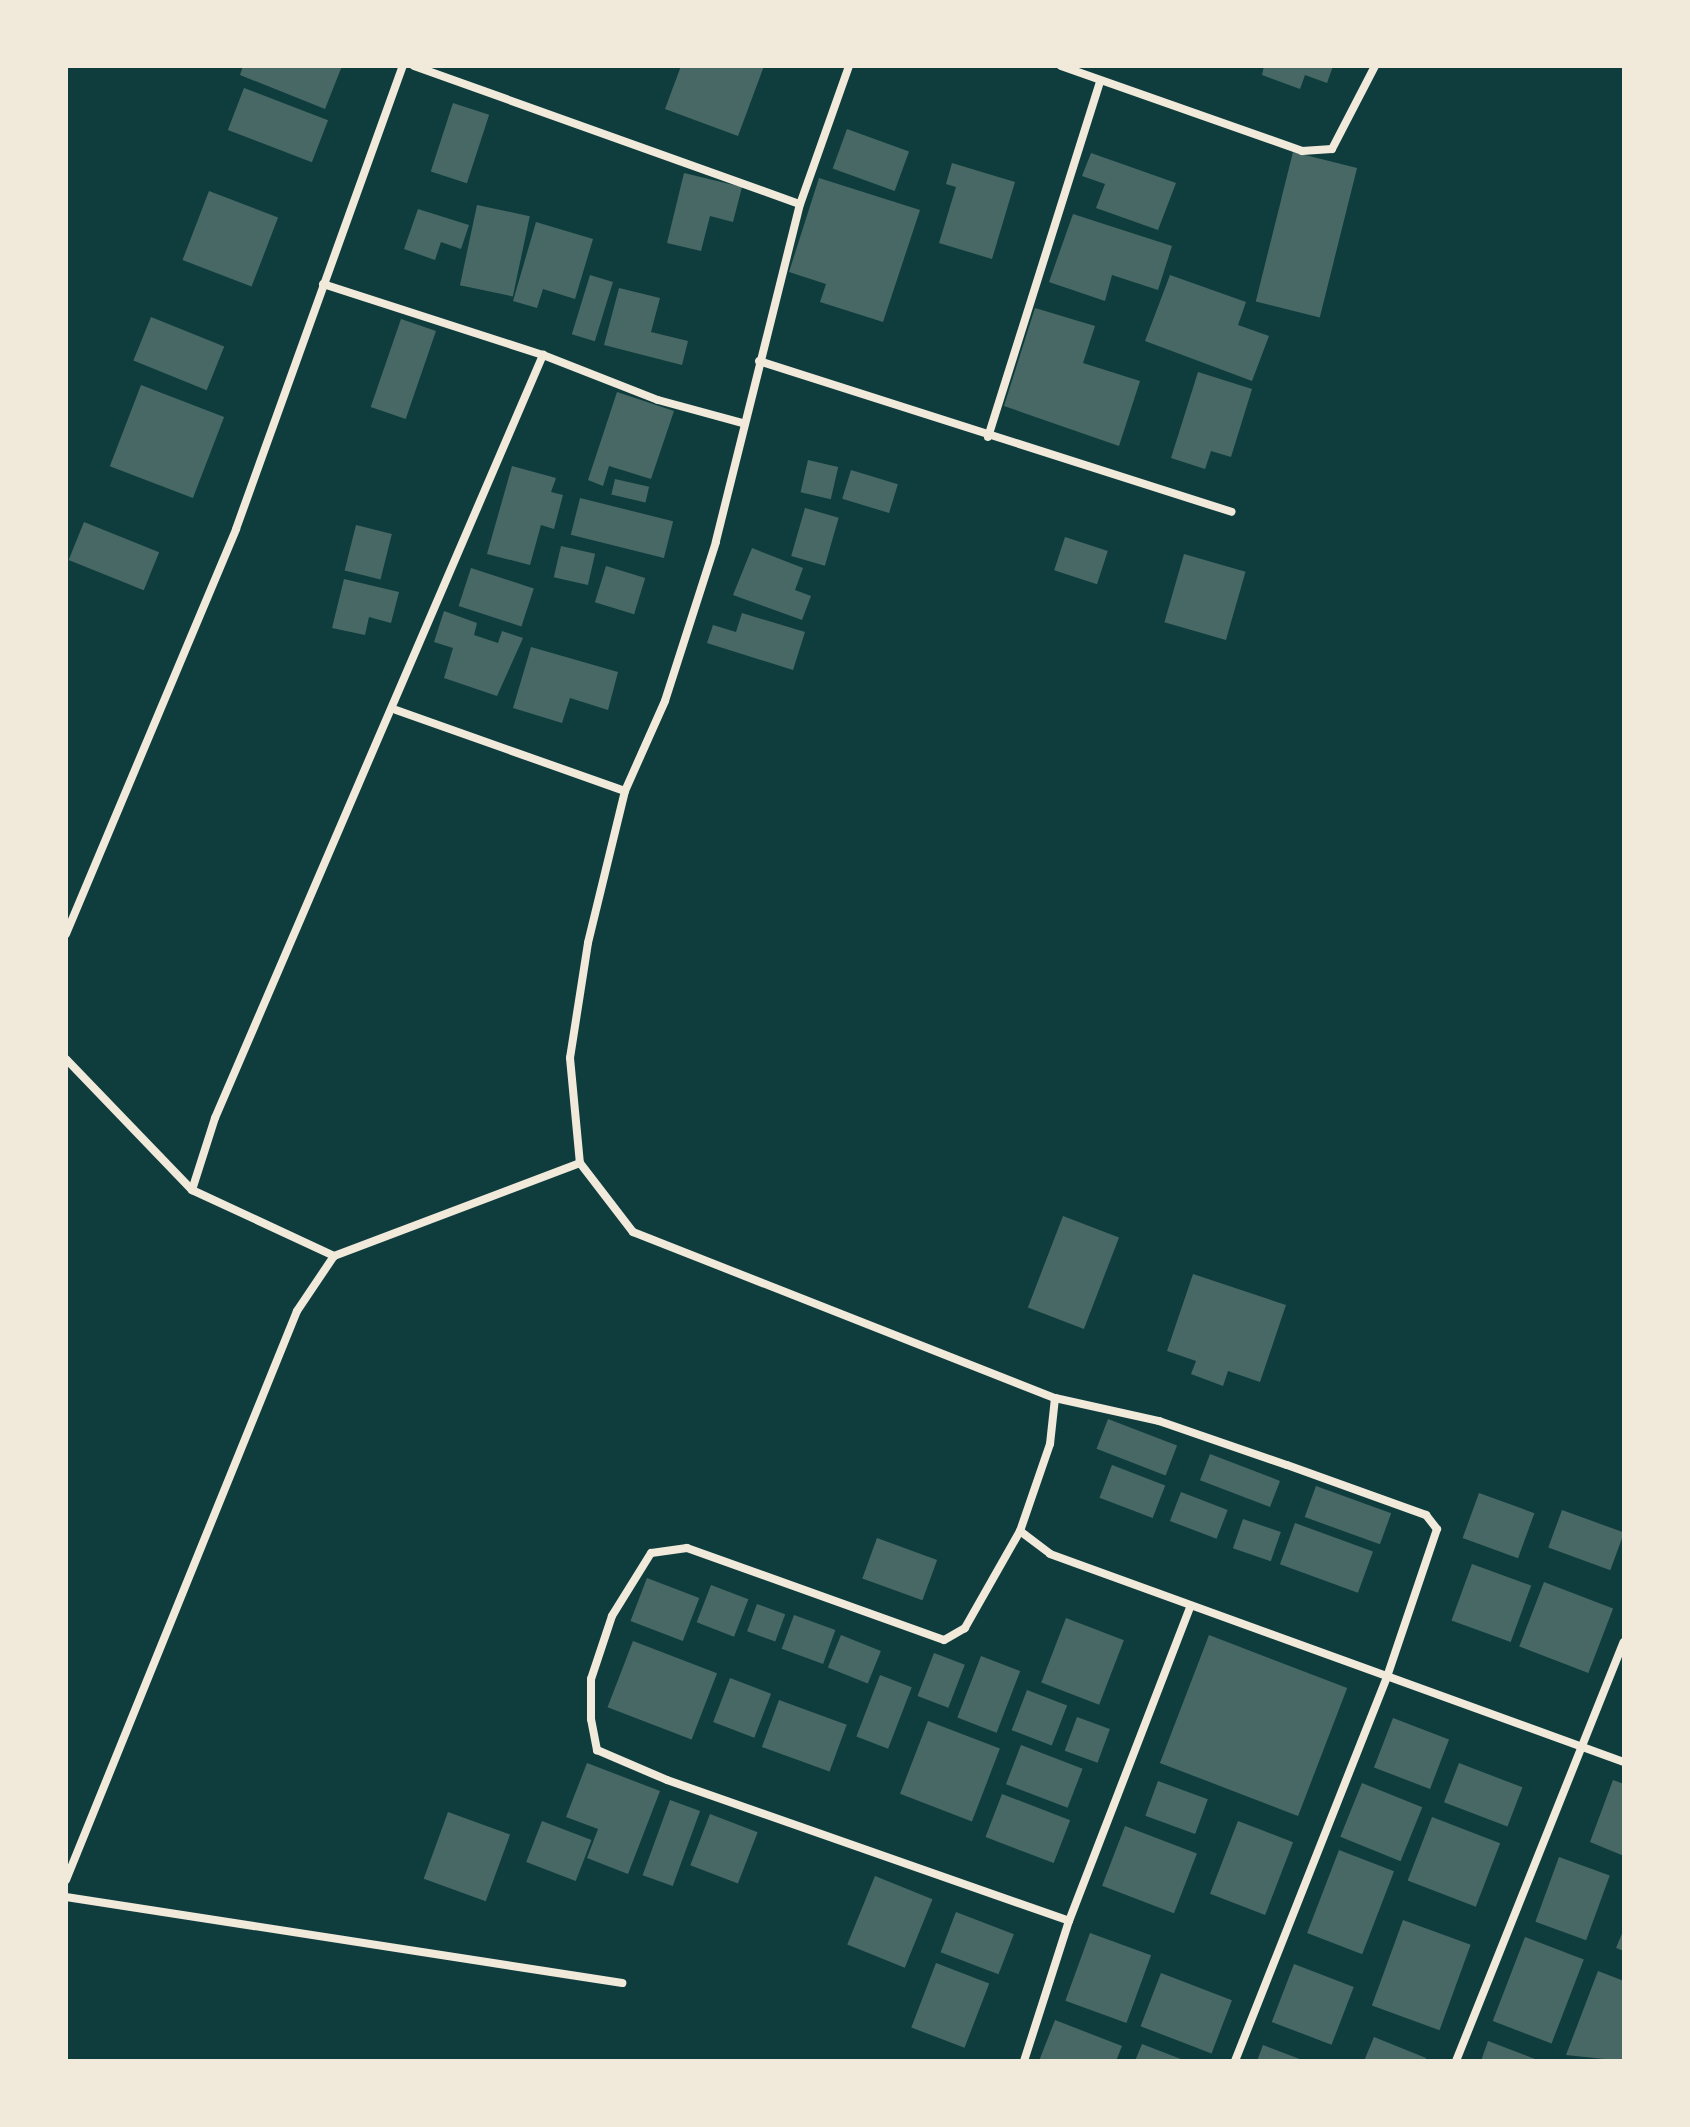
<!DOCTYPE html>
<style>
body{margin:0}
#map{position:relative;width:1690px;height:2127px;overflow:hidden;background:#0f3d3e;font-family:"Golos Text",sans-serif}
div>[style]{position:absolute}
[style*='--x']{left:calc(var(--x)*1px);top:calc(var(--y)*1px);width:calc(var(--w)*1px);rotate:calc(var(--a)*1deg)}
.building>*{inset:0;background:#486865;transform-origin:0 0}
.minor>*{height:8px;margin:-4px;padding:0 4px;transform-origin:4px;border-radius:4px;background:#f1e9da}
span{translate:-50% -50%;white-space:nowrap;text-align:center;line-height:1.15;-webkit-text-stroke:8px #f1e9da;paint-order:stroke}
.frame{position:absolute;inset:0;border:68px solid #f1e9da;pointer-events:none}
</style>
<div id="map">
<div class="building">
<div style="clip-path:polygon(243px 66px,342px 66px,325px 109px,240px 75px)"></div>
<div style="clip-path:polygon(681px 66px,764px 66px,738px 136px,665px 109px)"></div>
<div style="clip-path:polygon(1264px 66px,1333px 66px,1327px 83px,1305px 75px,1300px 89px,1262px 75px)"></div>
<div style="left:244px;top:88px;width:90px;height:45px;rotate:21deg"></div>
<div style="left:453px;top:103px;width:38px;height:72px;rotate:18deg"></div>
<div style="left:847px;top:129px;width:66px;height:42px;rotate:20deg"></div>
<div style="left:1293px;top:152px;width:66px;height:154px;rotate:14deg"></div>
<div style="clip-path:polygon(1091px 153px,1176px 183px,1158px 230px,1096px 208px,1105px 184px,1082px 176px)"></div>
<div style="clip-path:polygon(952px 163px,1015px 182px,992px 259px,939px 243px,956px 187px,946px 184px)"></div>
<div style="clip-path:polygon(684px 173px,742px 187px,733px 222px,710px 216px,701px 251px,667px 243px)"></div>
<div style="clip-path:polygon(819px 178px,920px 210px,883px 322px,820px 302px,826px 284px,789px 272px)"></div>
<div style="left:209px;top:191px;width:74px;height:74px;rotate:21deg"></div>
<div style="left:477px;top:205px;width:54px;height:82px;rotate:12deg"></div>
<div style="clip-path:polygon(418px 209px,469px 225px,461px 249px,441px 242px,435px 260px,404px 249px)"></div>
<div style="clip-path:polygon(1073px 214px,1172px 246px,1158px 290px,1112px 275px,1105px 301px,1049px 282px)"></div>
<div style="clip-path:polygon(536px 222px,593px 239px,575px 299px,543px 289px,537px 308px,513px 301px)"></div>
<div style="left:590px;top:275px;width:24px;height:62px;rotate:17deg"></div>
<div style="clip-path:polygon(1170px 275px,1246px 302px,1238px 325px,1269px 336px,1252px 381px,1145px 341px)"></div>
<div style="clip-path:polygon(619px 288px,660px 298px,651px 332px,688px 341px,682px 365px,604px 345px)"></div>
<div style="clip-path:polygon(1035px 308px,1095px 326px,1083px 363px,1140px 381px,1119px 446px,1004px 406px)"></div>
<div style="left:151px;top:317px;width:79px;height:47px;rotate:22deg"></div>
<div style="left:401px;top:319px;width:37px;height:93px;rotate:19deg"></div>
<div style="clip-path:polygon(1198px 372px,1252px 389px,1231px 457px,1211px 451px,1205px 469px,1171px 458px)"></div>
<div style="left:141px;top:385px;width:89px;height:87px;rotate:21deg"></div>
<div style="clip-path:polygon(617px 392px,674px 411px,651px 479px,609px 466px,603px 486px,588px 480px)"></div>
<div style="left:808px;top:460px;width:31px;height:33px;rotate:13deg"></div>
<div style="clip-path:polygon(512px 466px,556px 478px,551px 492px,563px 495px,554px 529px,541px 525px,530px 565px,487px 554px)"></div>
<div style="left:851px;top:470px;width:49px;height:30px;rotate:17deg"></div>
<div style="left:615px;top:479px;width:35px;height:16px;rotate:13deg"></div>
<div style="left:580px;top:498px;width:96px;height:38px;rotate:14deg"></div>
<div style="left:805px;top:508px;width:35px;height:50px;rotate:16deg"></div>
<div style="left:84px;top:522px;width:81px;height:41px;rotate:22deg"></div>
<div style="left:356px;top:525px;width:37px;height:47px;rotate:14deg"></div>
<div style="left:1065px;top:537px;width:45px;height:35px;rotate:18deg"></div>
<div style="left:561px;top:546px;width:35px;height:32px;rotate:13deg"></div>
<div style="clip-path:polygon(752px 548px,803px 568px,795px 590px,811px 596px,802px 620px,733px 595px)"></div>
<div style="left:1184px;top:554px;width:64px;height:71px;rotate:16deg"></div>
<div style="left:606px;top:566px;width:41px;height:38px;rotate:17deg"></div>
<div style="left:471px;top:568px;width:66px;height:40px;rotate:18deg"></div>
<div style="clip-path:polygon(344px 579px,399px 592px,391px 623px,369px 617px,365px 635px,332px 628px)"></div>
<div style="clip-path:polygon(444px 611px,477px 623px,474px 635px,498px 643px,502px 631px,523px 638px,497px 696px,444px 678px,453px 648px,434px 642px)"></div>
<div style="clip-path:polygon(742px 613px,805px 632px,793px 670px,707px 643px,713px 625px,736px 632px)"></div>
<div style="clip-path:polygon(531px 647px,618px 672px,608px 710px,570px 698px,562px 723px,513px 708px)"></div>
<div style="left:1063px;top:1216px;width:60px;height:98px;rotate:21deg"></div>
<div style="clip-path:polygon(1193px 1274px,1286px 1305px,1260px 1382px,1228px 1371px,1223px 1386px,1191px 1374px,1196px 1361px,1167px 1351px)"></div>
<div style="left:1108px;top:1419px;width:74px;height:32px;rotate:21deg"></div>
<div style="left:1210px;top:1454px;width:75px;height:28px;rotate:21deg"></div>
<div style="left:1112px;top:1465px;width:57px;height:35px;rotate:21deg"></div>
<div style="left:1316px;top:1486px;width:80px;height:33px;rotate:20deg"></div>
<div style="left:1181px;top:1492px;width:50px;height:31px;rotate:21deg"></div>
<div style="left:1479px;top:1493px;width:59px;height:48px;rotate:20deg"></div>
<div style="left:1562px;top:1510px;width:66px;height:40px;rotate:20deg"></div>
<div style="left:1243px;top:1519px;width:40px;height:31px;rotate:19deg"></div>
<div style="left:1295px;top:1523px;width:83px;height:44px;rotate:20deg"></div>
<div style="left:877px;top:1538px;width:64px;height:43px;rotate:20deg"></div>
<div style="left:1472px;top:1564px;width:63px;height:60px;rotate:20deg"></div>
<div style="left:647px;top:1578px;width:56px;height:46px;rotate:21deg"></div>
<div style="left:1544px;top:1582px;width:74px;height:69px;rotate:21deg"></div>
<div style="left:711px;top:1585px;width:40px;height:40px;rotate:21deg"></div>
<div style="left:757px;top:1604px;width:30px;height:29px;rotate:20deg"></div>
<div style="left:794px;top:1615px;width:44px;height:36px;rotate:20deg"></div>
<div style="left:1066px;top:1618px;width:62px;height:69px;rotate:21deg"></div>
<div style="left:841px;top:1635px;width:43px;height:35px;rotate:22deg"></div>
<div style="left:1209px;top:1635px;width:148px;height:137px;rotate:21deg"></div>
<div style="left:633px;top:1641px;width:90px;height:71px;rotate:21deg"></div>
<div style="left:934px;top:1653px;width:33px;height:46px;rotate:21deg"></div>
<div style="left:981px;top:1656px;width:42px;height:66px;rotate:21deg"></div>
<div style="left:880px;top:1675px;width:34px;height:66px;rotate:21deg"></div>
<div style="left:730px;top:1678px;width:44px;height:47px;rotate:21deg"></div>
<div style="left:1027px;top:1690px;width:43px;height:43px;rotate:21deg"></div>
<div style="left:779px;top:1700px;width:72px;height:50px;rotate:20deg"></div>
<div style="left:1077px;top:1717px;width:35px;height:36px;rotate:20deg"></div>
<div style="left:1393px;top:1718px;width:60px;height:53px;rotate:21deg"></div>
<div style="left:928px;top:1721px;width:77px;height:78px;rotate:21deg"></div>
<div style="left:1021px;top:1745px;width:66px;height:42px;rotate:21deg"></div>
<div style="clip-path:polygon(587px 1763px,660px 1791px,628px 1874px,587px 1858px,598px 1829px,566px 1817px)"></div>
<div style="left:1459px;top:1763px;width:68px;height:42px;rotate:21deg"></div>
<div style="clip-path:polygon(1613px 1780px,1624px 1784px,1624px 1856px,1590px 1842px)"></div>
<div style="left:1158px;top:1781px;width:53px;height:37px;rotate:20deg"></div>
<div style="left:1362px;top:1783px;width:65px;height:58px;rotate:22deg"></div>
<div style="left:1002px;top:1794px;width:73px;height:46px;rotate:21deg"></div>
<div style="left:670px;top:1800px;width:32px;height:80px;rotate:20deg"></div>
<div style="left:448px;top:1812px;width:66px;height:71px;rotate:20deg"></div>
<div style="left:710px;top:1814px;width:51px;height:55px;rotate:21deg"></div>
<div style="left:1432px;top:1817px;width:73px;height:68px;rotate:21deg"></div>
<div style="left:542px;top:1821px;width:53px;height:44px;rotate:21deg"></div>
<div style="left:1238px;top:1821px;width:59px;height:78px;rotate:21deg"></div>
<div style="left:1125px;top:1826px;width:77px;height:64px;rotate:21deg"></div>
<div style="left:1339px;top:1850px;width:59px;height:89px;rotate:21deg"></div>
<div style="left:1559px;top:1857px;width:54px;height:69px;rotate:20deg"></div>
<div style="left:875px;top:1876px;width:62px;height:74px;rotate:22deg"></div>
<div style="left:956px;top:1912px;width:62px;height:43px;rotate:21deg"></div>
<div style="left:1403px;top:1920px;width:72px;height:91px;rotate:20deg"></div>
<div style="clip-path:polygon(1624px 1929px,1624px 1951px,1616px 1948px)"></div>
<div style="left:1090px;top:1933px;width:65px;height:72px;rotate:20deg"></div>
<div style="left:1525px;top:1937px;width:63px;height:90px;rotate:21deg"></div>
<div style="left:936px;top:1963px;width:57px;height:69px;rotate:21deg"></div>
<div style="left:1294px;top:1964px;width:64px;height:62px;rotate:21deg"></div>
<div style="clip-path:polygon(1598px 1971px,1624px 1981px,1624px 2061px,1566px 2055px)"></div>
<div style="left:1161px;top:1973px;width:76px;height:57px;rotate:21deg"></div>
<div style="clip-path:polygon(1055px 2020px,1122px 2046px,1116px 2061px,1039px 2061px)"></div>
<div style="clip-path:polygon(1374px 2037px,1426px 2058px,1425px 2061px,1364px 2061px)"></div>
<div style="clip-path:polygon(1488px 2041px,1540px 2061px,1481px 2061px)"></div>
<div style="clip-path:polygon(1142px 2044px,1186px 2061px,1135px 2061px)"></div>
<div style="clip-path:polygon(1263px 2045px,1305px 2061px,1257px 2061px)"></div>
</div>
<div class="minor">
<div style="--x:414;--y:66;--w:410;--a:19.7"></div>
<div style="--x:849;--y:66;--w:146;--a:109.5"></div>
<div style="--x:800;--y:204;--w:348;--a:104"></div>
<div style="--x:716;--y:542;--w:167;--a:107.8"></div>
<div style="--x:665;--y:701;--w:98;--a:114"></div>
<div style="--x:625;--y:791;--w:156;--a:103.7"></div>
<div style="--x:588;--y:943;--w:116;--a:98.9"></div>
<div style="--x:570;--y:1058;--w:105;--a:84.6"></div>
<div style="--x:580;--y:1163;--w:87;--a:52.5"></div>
<div style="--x:633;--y:1232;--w:453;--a:21.5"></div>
<div style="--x:1055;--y:1398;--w:46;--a:96.2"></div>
<div style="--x:1050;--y:1444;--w:92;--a:109"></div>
<div style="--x:1020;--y:1531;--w:38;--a:37"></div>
<div style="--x:1050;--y:1554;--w:611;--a:19.92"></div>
<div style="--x:1061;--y:66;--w:256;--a:19.4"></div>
<div style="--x:1302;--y:151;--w:30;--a:-4"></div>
<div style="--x:1332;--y:149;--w:93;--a:-62.6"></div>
<div style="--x:323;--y:284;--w:231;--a:17.9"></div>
<div style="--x:759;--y:361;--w:496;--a:17.7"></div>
<div style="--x:988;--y:437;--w:373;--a:-72.5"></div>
<div style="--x:396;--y:710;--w:243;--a:19.5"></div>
<div style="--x:66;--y:934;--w:439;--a:-67.2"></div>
<div style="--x:236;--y:529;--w:492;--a:-70.2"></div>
<div style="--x:66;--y:1059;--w:182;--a:46.1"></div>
<div style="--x:192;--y:1190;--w:157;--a:24.9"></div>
<div style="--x:192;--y:1190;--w:76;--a:-72.3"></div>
<div style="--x:215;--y:1118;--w:831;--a:-66.74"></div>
<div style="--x:543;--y:355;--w:123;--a:21.4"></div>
<div style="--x:658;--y:400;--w:87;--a:15.3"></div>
<div style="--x:1055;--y:1398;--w:107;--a:12.5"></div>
<div style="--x:1159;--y:1421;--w:135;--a:19"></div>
<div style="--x:1287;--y:1465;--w:148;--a:19.8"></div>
<div style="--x:1426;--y:1515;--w:18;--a:52"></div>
<div style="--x:1437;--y:1529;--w:156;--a:108.7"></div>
<div style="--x:1387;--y:1677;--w:413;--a:111.6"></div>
<div style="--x:1020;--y:1531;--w:112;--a:119.6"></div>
<div style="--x:965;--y:1628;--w:24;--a:150"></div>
<div style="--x:944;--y:1640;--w:273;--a:-160.3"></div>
<div style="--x:687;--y:1548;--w:36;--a:172"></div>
<div style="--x:651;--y:1553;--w:74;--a:121.8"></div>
<div style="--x:612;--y:1616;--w:66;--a:108.4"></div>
<div style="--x:591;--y:1679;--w:40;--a:90"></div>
<div style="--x:591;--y:1719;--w:32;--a:79"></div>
<div style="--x:597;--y:1750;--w:76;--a:23.2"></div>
<div style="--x:667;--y:1780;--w:426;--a:19.3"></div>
<div style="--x:66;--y:1880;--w:614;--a:-67.9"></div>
<div style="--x:297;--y:1311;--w:66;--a:-56.1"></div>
<div style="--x:334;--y:1256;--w:263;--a:-20.7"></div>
<div style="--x:66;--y:1897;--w:563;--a:8.79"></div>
<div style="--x:1024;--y:2061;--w:147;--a:-72.2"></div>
<div style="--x:1069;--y:1921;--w:337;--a:-68.9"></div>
<div style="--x:1456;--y:2061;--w:451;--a:-68.2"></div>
</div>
<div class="frame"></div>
</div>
